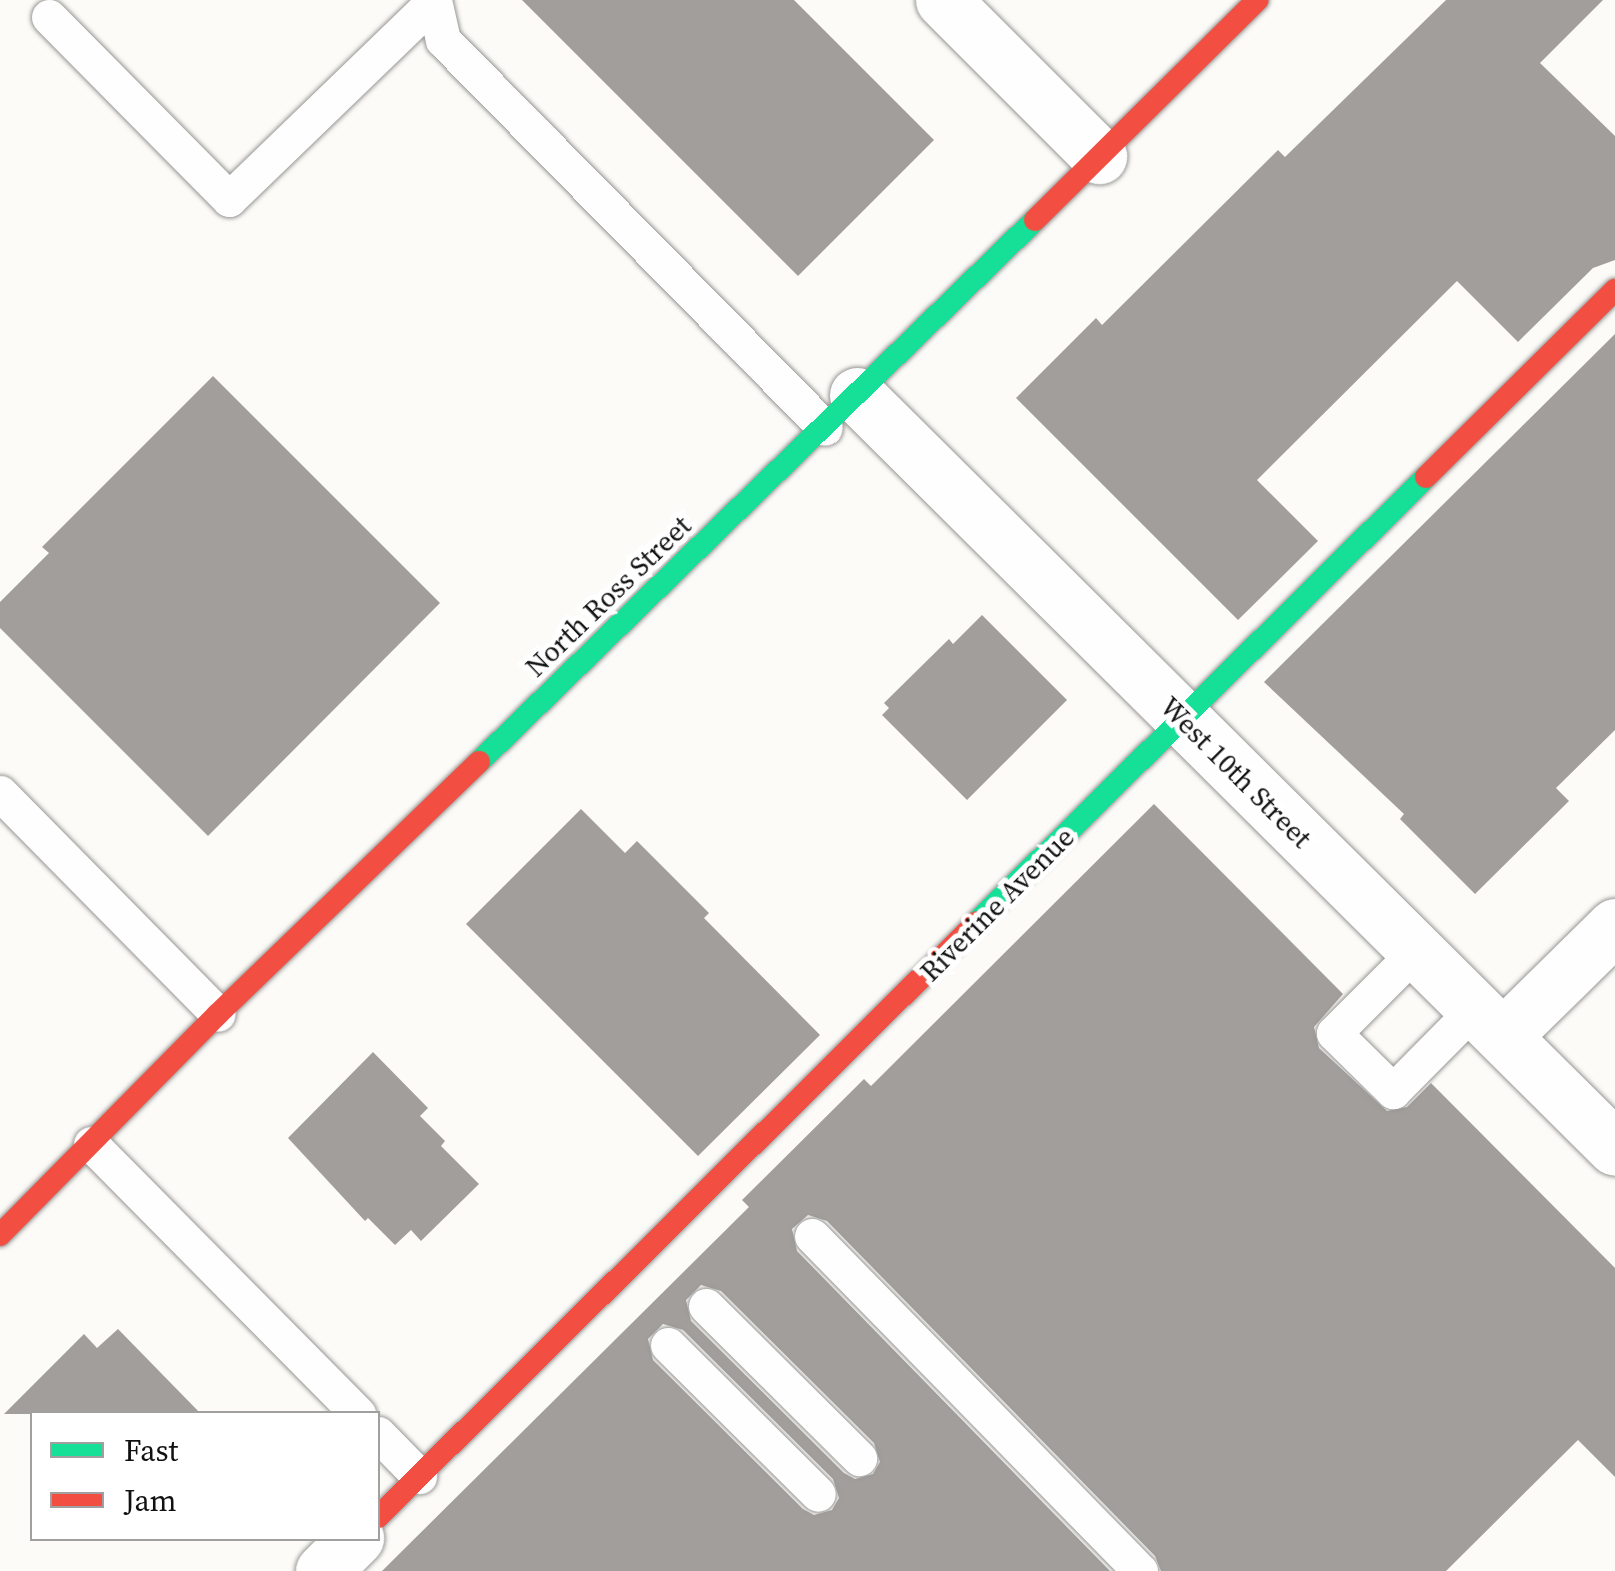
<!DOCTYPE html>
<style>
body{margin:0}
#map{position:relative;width:1615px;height:1571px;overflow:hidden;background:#fcfbf7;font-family:"Source Serif 4",serif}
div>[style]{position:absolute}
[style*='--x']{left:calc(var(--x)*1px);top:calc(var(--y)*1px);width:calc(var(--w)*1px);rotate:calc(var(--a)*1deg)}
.building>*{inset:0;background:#a19e9b}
.roads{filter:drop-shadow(0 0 2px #979695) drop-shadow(0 0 2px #979695)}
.lane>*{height:35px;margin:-17.5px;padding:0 17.5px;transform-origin:17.5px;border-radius:17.5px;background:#fffefe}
.street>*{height:55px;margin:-27.5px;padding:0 27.5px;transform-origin:27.5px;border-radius:27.5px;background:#fffefe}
.fast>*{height:22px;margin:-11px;padding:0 11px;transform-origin:11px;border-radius:11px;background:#16e098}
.jam>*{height:22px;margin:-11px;padding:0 11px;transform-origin:11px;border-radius:11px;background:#f24e42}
span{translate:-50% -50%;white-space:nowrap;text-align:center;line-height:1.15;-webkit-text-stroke:10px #fff;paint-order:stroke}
.street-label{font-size:28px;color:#111}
.legend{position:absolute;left:30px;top:1411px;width:350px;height:130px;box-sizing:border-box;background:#fff;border:2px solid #a0a0a0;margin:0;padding:12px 18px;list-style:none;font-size:30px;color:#111}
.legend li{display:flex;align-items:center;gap:20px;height:50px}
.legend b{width:50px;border:2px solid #a0a0a0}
</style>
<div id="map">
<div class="building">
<div style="clip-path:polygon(522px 0,794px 0,934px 140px,798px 276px)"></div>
<div style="clip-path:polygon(1446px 0,1603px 0,1540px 63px,1615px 136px,1615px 260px,1593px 268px,1518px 342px,1457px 281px,1257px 480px,1318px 541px,1238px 620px,1016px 398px,1096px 318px,1102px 325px,1278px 150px,1285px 157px)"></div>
<div style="clip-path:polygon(1615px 334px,1615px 730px,1556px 788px,1569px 801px,1475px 894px,1400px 819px,1404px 814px,1264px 682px)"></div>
<div style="clip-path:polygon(213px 376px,440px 603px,208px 836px,0 628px,0 602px,49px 553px,42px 547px)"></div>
<div style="clip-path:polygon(982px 615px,1067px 700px,967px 800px,882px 715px,889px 708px,884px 703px,949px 639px,953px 644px)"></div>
<div style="clip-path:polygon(evenodd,1154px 804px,1343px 994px,1314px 1027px,1319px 1048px,1387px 1111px,1407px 1107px,1431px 1083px,1615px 1268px,1615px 1477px,1578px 1440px,1446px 1571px,1161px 1571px,1155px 1556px,827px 1221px,808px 1215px,792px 1229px,797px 1251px,1110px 1571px,382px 1571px,749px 1207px,742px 1200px,864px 1079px,871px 1086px,1154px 804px,701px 1285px,721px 1291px,874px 1443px,880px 1462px,873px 1474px,855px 1479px,844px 1473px,691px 1321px,686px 1300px,701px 1285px,1154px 804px,663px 1324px,683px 1330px,833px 1479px,839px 1498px,832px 1510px,814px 1515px,803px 1509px,653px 1360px,648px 1339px,663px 1324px)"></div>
<div style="clip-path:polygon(581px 809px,625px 853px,637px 841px,709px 913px,704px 918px,820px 1035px,698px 1156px,466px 924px)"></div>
<div style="clip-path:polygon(373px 1052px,428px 1108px,420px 1116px,445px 1141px,441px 1146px,479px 1184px,421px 1241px,411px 1230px,395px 1245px,368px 1218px,365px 1221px,288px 1138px)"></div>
<div style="clip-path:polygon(118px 1329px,201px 1414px,4px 1414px,84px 1334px,97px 1348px)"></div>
</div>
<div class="roads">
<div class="lane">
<div style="--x:434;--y:0;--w:41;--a:77.3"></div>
<div style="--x:443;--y:40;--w:544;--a:45.45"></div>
<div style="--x:49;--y:17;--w:256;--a:45.3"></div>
<div style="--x:229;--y:199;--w:282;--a:-44"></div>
<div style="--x:0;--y:793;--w:310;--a:45.4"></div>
<div style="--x:1416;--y:951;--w:116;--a:135"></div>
<div style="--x:1334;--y:1033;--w:83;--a:44.5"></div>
<div style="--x:1393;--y:1091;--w:117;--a:-45.3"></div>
<div style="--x:91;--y:1144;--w:380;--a:45.3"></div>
<div style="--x:812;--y:1236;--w:469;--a:45.6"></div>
<div style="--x:706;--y:1306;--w:216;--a:44.8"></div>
<div style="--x:668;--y:1345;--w:211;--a:44.8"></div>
<div style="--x:378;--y:1434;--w:59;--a:45.7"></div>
</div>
<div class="street">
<div style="--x:943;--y:0;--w:221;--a:45"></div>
<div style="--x:857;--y:395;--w:1068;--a:44.81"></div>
<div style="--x:1503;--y:1036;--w:157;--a:-44.5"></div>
<div style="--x:323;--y:1571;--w:47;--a:-45"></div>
</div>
<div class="fast">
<div style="--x:479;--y:762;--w:776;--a:-44.27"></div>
<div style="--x:977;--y:922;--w:632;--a:-44.74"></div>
</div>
<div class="jam">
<div style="--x:1035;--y:220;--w:313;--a:-44.7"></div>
<div style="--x:1426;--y:477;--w:266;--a:-44.7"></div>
<div style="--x:0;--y:1235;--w:310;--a:-45.4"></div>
<div style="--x:218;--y:1014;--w:363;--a:-44"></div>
<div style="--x:378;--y:1517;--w:844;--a:-44.81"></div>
</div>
</div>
<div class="street-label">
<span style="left:608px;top:596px;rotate:-44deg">North Ross Street</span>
<span style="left:1236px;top:772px;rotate:45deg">West 10th Street</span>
<span style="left:997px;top:904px;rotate:-45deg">Riverine Avenue</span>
</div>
<ul class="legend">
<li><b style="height:12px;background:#16e098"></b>Fast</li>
<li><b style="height:12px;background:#f24e42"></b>Jam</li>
</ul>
</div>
